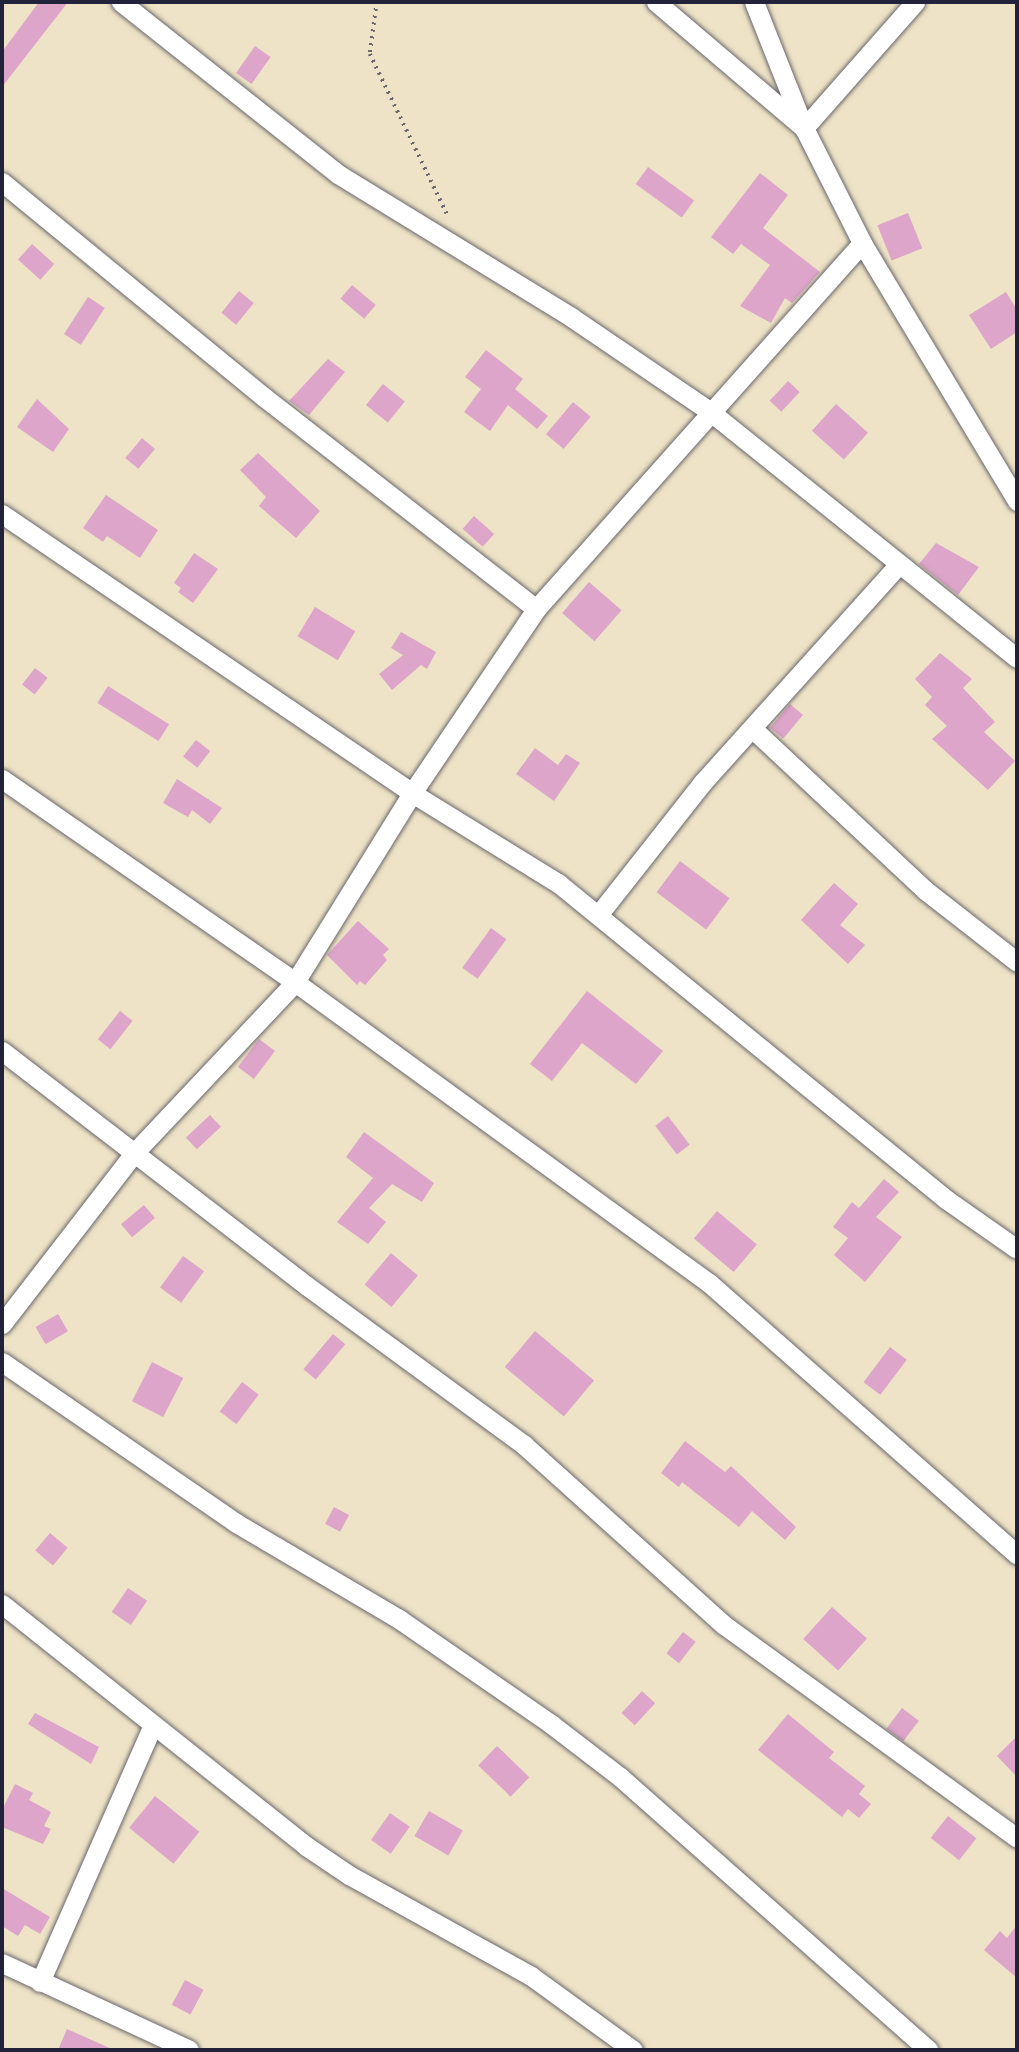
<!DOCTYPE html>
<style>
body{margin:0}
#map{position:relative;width:1019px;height:2052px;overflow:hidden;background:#eee3c6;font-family:"IM FELL French Canon",serif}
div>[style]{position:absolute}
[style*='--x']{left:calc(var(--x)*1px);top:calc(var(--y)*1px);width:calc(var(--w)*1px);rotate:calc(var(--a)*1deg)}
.building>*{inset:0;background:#dca5c9;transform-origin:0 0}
.path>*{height:3.5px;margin-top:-1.75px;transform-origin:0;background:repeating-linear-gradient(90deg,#69666c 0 2px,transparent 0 7px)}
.roads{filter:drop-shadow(0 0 2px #69666c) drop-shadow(0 0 2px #69666c)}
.minor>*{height:19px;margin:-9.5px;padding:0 9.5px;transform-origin:9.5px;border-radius:9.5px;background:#fff}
span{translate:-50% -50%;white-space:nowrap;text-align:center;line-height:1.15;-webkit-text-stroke:5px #f7f3e8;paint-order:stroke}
.frame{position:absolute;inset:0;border:4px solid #22223b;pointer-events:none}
</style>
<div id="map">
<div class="building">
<div style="clip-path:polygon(39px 2px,68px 2px,2px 87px,2px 52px)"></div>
<div style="left:255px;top:46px;width:19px;height:33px;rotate:35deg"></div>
<div style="left:648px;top:167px;width:57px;height:21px;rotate:36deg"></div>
<div style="clip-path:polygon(760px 173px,788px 195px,763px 228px,820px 272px,792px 303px,785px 298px,771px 323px,740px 306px,770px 265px,741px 244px,733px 254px,711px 237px)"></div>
<div style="left:908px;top:213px;width:38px;height:33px;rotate:68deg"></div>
<div style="left:32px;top:244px;width:30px;height:21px;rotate:42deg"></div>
<div style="left:352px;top:285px;width:31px;height:18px;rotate:40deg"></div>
<div style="left:239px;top:291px;width:19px;height:28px;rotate:39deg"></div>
<div style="clip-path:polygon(1006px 292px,1017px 310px,1017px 332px,991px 349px,969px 315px)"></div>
<div style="left:88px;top:297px;width:20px;height:44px;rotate:33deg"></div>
<div style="clip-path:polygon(486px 350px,523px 379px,515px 389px,548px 416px,537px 429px,508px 405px,490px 431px,464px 412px,481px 389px,465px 377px)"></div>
<div style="clip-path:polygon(328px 359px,345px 372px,309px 415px,289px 401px)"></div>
<div style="left:788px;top:381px;width:16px;height:27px;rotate:43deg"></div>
<div style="left:383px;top:384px;width:28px;height:27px;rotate:39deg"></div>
<div style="clip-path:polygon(37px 399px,69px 429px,53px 452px,17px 427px)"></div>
<div style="left:573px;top:402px;width:23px;height:42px;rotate:40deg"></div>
<div style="left:836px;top:404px;width:43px;height:36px;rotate:42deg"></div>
<div style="left:142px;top:438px;width:17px;height:26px;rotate:40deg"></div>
<div style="clip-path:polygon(258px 453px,320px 511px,296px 538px,259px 506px,266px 497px,240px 470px)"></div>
<div style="clip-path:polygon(106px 495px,158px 530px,140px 558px,107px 536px,103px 542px,83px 528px)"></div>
<div style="left:474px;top:516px;width:27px;height:17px;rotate:42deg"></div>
<div style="clip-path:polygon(936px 543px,979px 567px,958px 595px,919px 564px)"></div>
<div style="clip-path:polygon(194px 553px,218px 569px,193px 603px,178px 592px,181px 588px,174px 583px)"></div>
<div style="left:589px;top:582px;width:43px;height:41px;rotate:41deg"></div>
<div style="left:315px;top:607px;width:47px;height:34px;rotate:31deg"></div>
<div style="clip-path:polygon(401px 632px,436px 652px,427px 669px,421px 665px,392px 690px,379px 674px,403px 655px,391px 648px)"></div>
<div style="clip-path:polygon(940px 653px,972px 679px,963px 688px,995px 722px,984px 732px,1015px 761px,988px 790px,932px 739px,947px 726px,925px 705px,932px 697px,915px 679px)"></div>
<div style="left:35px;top:668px;width:16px;height:21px;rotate:38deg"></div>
<div style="left:108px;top:686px;width:72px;height:20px;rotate:32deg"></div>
<div style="left:790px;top:704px;width:17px;height:31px;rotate:40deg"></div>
<div style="left:196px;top:740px;width:18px;height:21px;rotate:38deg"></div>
<div style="clip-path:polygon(535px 748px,558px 765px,566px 754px,580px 763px,554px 801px,516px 774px)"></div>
<div style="clip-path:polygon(177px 779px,222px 808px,210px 824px,192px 810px,188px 817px,163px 803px)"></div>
<div style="left:680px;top:861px;width:62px;height:39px;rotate:37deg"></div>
<div style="clip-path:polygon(834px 883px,858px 904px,840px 925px,865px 945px,848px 964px,801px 920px)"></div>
<div style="clip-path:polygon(358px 921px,389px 949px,383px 955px,387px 960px,365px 985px,360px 981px,357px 985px,327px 955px)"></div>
<div style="left:491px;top:928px;width:19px;height:49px;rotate:36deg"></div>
<div style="clip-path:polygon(587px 991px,663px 1051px,636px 1084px,582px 1043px,552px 1081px,530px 1064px)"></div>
<div style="left:120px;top:1011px;width:16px;height:36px;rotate:38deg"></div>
<div style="left:259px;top:1039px;width:20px;height:35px;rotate:37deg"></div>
<div style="left:210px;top:1115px;width:16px;height:33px;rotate:47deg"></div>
<div style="left:668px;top:1116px;width:36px;height:16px;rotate:53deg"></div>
<div style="clip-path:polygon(364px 1132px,434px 1183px,422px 1202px,392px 1184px,369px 1208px,386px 1222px,368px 1244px,337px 1222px,373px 1178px,346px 1157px)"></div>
<div style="clip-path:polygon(884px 1179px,899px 1192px,876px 1217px,902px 1237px,865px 1282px,834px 1255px,848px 1238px,833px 1227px,852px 1202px,859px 1208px)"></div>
<div style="left:144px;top:1205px;width:17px;height:30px;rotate:50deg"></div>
<div style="left:717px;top:1211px;width:52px;height:36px;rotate:40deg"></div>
<div style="left:391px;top:1253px;width:35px;height:41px;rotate:40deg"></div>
<div style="left:183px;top:1256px;width:26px;height:39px;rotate:36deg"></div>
<div style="left:58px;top:1314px;width:20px;height:26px;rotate:60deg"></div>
<div style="left:535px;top:1331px;width:77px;height:47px;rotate:40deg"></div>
<div style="left:333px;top:1334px;width:16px;height:46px;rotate:40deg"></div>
<div style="left:890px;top:1347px;width:21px;height:44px;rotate:37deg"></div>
<div style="left:152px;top:1362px;width:35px;height:44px;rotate:27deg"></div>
<div style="left:242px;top:1382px;width:21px;height:37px;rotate:37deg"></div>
<div style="clip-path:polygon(685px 1441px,725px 1472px,731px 1466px,796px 1527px,785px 1540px,752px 1511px,739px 1527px,682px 1482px,679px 1487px,661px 1473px)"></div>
<div style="left:334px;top:1507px;width:17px;height:19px;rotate:28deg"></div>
<div style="left:50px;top:1533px;width:23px;height:23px;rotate:40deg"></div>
<div style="left:128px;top:1588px;width:23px;height:29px;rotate:34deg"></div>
<div style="left:832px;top:1607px;width:47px;height:43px;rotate:42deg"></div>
<div style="left:683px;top:1632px;width:16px;height:27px;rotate:38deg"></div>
<div style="left:642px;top:1691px;width:18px;height:30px;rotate:43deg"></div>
<div style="left:902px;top:1708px;width:21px;height:26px;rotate:37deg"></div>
<div style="clip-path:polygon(35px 1713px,99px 1747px,91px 1764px,28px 1724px)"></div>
<div style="clip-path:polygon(788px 1714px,834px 1752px,829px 1758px,865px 1786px,859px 1794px,871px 1804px,859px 1818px,848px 1809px,842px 1817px,758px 1750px)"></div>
<div style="clip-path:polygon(1017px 1736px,1017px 1777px,997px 1756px)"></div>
<div style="left:497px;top:1746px;width:45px;height:27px;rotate:44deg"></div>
<div style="clip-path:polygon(15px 1784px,33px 1793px,29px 1800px,51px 1812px,44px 1826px,51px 1829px,43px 1844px,2px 1827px,2px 1810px)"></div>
<div style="left:155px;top:1796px;width:57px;height:41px;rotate:39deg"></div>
<div style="left:429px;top:1811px;width:39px;height:29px;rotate:30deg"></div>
<div style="left:390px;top:1813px;width:24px;height:33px;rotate:35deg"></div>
<div style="left:948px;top:1816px;width:36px;height:28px;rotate:38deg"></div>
<div style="clip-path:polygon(2px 1888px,50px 1917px,40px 1934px,25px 1925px,18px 1936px,2px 1926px)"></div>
<div style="clip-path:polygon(1017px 1925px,1017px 1978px,984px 1950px,1000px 1931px,1007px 1938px)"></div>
<div style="left:185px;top:1980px;width:21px;height:28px;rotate:28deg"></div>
<div style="clip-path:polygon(67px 2029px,114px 2050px,58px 2050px)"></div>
</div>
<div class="path">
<div style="--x:377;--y:2;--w:52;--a:97.7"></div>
<div style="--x:370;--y:54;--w:180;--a:64.3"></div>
</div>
<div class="roads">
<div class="minor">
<div style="--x:121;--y:2;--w:277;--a:38.4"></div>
<div style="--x:338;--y:174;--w:273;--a:31.5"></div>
<div style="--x:571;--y:317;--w:171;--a:34.2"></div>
<div style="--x:712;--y:413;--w:391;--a:38.8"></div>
<div style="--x:656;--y:2;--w:194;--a:40.4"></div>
<div style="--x:804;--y:128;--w:168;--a:-48.6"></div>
<div style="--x:754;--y:2;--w:136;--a:68.4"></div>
<div style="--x:804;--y:128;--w:129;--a:63.2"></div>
<div style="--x:862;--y:243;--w:301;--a:59"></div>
<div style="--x:2;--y:182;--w:339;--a:39.4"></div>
<div style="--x:264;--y:397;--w:345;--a:37.9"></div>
<div style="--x:2;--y:514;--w:496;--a:34.2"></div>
<div style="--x:412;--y:793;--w:172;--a:31.7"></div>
<div style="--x:558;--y:883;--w:502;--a:39.18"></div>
<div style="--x:947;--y:1200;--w:85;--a:35"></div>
<div style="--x:754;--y:730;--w:234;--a:43.1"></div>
<div style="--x:925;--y:890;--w:117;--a:38"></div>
<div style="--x:2;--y:779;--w:356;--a:34.7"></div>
<div style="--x:295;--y:982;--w:512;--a:36.02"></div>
<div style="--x:709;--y:1283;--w:411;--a:41.4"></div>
<div style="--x:599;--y:914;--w:167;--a:-51.8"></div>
<div style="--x:702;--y:783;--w:293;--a:-48"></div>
<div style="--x:2;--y:1051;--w:385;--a:37.6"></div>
<div style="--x:307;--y:1286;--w:269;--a:36.2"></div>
<div style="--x:524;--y:1445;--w:269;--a:42"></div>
<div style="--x:724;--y:1625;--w:362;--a:36"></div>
<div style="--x:2;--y:1324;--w:217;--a:-52.3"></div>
<div style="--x:135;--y:1152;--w:233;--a:-46.7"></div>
<div style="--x:295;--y:982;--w:222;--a:-58.2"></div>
<div style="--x:412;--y:793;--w:222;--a:-56"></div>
<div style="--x:536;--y:609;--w:490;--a:-48.3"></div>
<div style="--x:2;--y:1362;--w:284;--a:34.5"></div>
<div style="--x:236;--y:1523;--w:189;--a:30.5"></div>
<div style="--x:399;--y:1619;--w:185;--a:34.6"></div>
<div style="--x:551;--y:1724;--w:87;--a:37.5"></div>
<div style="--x:620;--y:1777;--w:412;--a:41.5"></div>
<div style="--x:2;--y:1604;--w:389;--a:38.5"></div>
<div style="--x:306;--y:1846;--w:52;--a:34"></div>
<div style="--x:349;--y:1875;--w:208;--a:29"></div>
<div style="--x:531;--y:1976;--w:126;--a:36"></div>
<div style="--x:2;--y:1963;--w:206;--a:24.9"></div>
<div style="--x:40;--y:1982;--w:281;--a:-66.3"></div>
</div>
</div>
<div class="frame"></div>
</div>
